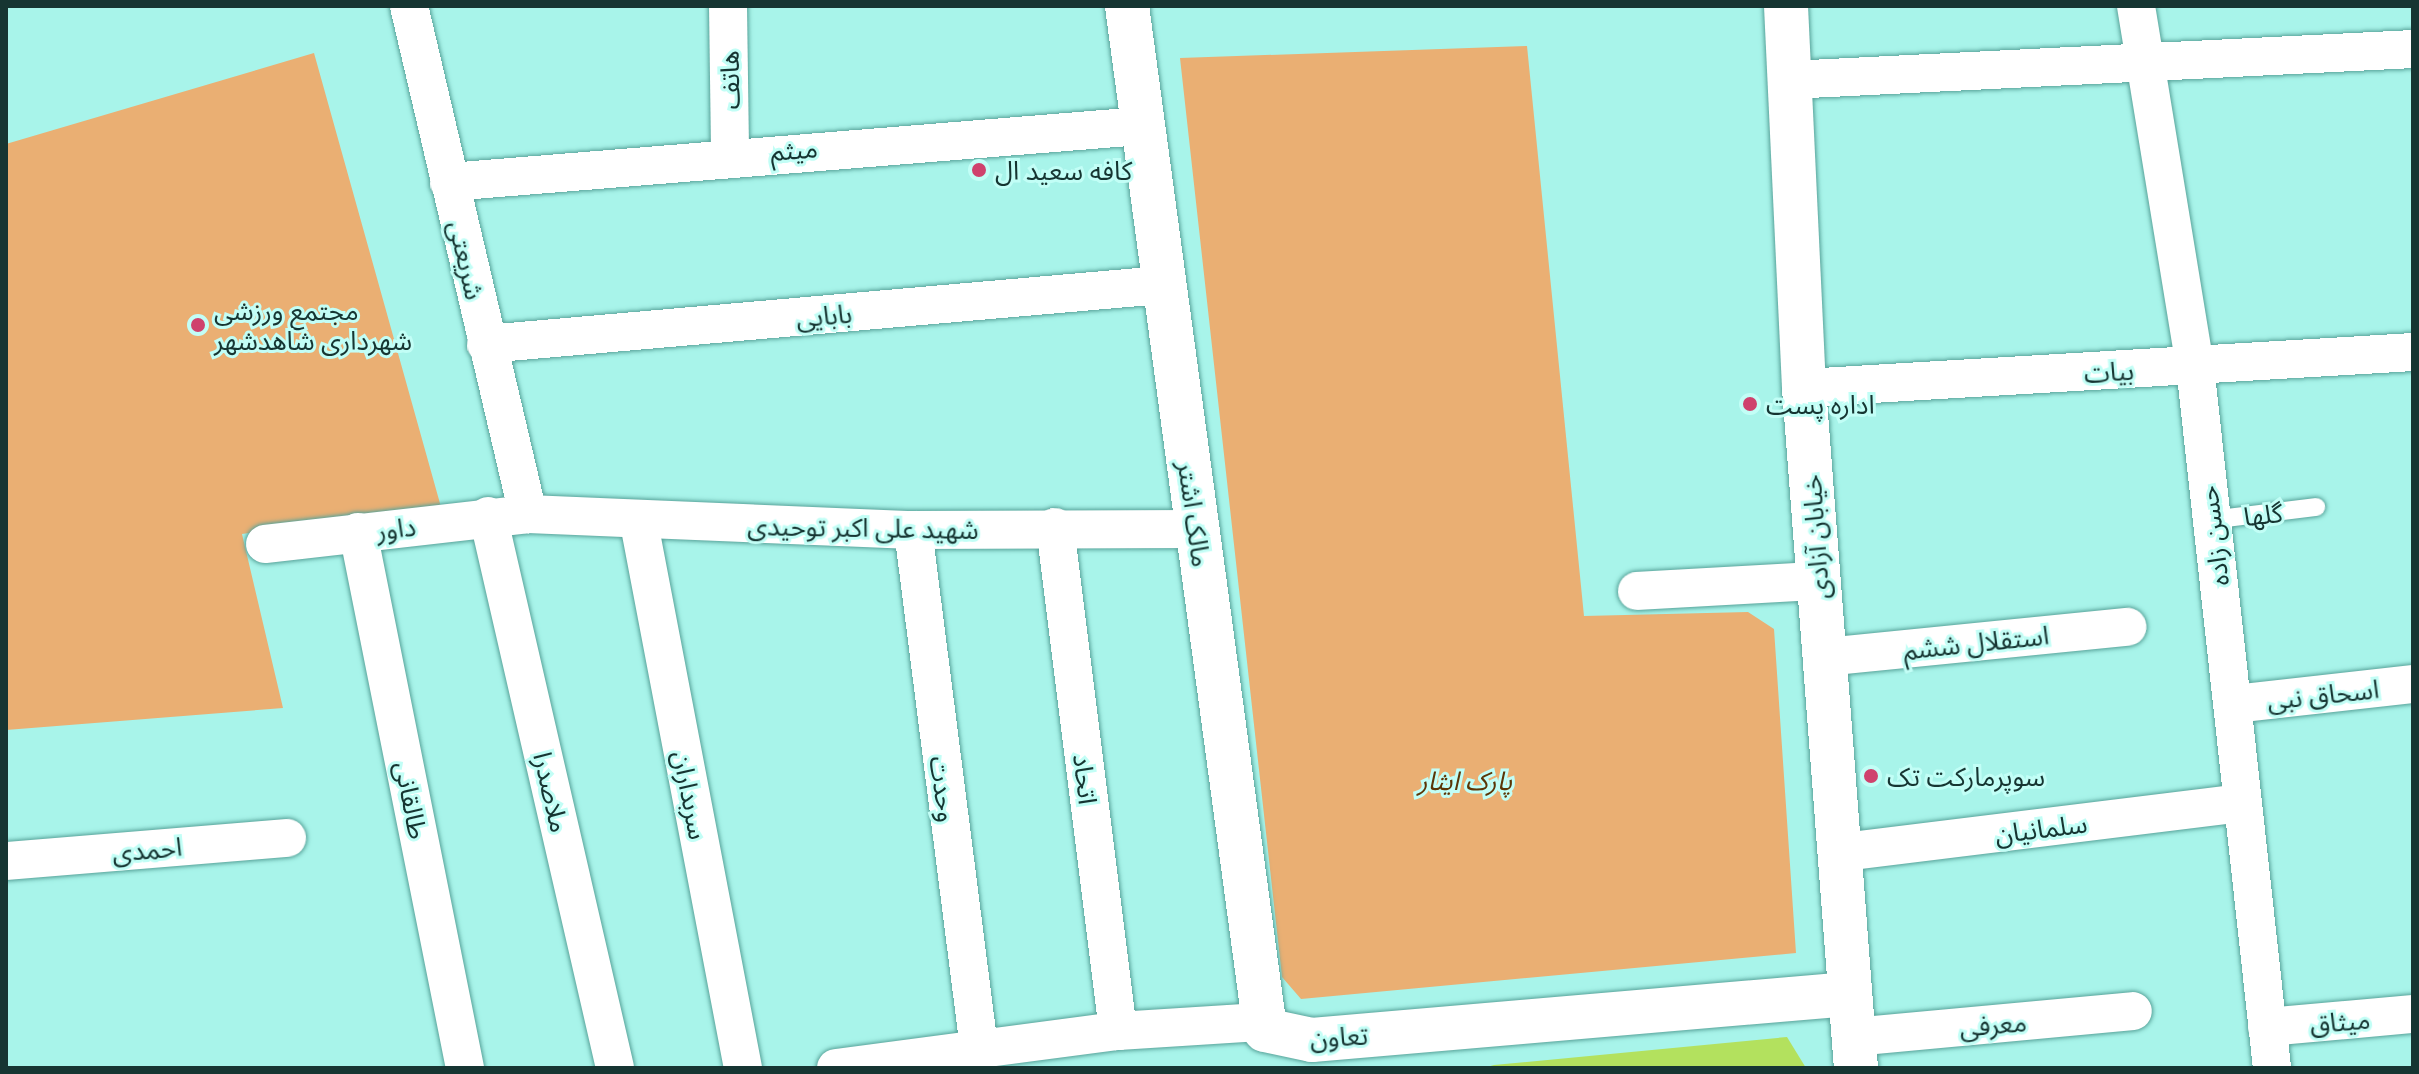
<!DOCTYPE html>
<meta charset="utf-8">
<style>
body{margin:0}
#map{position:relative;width:2419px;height:1074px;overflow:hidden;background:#a8f4ea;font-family:"Playfair Display","Noto Sans Arabic",serif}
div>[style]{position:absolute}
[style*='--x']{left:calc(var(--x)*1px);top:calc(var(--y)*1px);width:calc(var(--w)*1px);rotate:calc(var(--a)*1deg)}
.green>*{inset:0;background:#eaaf73}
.building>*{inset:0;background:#b3e15e}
.roads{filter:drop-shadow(0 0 2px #58a39a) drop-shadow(0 0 2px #58a39a)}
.lane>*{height:18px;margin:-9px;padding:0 9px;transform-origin:9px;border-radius:9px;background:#fff}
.street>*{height:38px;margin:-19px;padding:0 19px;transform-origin:19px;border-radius:19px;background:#fff}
.secondary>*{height:44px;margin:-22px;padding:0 22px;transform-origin:22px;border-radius:22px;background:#fff}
.dots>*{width:22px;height:22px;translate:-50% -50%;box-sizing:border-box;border:4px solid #c2fef6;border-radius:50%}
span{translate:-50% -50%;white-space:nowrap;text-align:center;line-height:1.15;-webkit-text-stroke:6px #c2fef6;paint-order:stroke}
.street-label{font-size:26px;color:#163532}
.poi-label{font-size:26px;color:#163532}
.left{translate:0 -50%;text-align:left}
.park-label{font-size:26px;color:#5b3505;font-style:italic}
.frame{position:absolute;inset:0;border:8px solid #163532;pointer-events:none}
</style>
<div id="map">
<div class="green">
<div style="clip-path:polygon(1527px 46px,1584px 616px,1748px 612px,1774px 629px,1796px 953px,1301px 999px,1282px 977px,1180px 58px)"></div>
<div style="clip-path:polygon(314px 53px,441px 507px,242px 534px,283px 708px,6px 730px,6px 144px)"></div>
</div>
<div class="building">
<div style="clip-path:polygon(1787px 1037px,1806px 1068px,1483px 1068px,1494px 1065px)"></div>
</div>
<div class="roads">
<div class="lane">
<div style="--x:2210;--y:520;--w:107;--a:-7"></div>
</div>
<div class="street">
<div style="--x:409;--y:6;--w:522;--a:76.82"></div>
<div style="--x:728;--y:6;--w:148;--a:89.2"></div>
<div style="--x:2136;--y:6;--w:365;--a:80.7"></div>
<div style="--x:2195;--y:366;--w:706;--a:83.74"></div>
<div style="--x:1789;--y:80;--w:625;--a:-2.84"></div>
<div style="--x:449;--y:182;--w:693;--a:-4.63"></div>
<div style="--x:486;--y:344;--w:679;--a:-4.99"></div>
<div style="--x:1804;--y:388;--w:610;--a:-3.38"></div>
<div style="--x:488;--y:516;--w:566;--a:77.04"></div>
<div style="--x:639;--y:523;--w:555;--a:79.2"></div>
<div style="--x:1055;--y:527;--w:508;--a:82.87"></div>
<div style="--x:913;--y:530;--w:522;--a:82.74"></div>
<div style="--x:358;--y:532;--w:547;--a:78.71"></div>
<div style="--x:265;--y:544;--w:265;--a:-6.5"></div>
<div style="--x:528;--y:514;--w:385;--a:2.4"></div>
<div style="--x:913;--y:530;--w:284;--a:-0.2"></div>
<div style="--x:1637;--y:591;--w:181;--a:-3.2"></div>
<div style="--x:1825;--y:657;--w:304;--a:-5.7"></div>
<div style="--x:2234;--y:704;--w:180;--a:-6.4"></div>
<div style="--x:1843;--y:852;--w:400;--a:-7"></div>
<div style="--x:6;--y:861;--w:282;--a:-4.7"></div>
<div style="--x:2267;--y:1027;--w:147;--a:-5.1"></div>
<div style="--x:1853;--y:1037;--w:281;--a:-5.3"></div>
<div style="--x:836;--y:1068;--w:284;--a:-7.5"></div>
<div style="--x:1118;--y:1031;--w:142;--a:-3.6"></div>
</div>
<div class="secondary">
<div style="--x:1127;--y:6;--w:1033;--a:82.32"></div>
<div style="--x:1265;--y:1030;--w:48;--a:12"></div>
<div style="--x:1312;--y:1040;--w:539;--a:-4.9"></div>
<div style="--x:1786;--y:6;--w:382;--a:87.3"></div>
<div style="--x:1804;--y:388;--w:682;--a:85.63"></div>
</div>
</div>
<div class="dots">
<div style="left:979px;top:170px;background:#cf426d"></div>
<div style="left:198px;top:325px;background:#cf426d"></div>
<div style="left:1750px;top:404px;background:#cf426d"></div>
<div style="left:1871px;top:776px;background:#cf426d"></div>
</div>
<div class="street-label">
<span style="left:729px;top:80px;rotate:-91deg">هاتف</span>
<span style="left:794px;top:149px;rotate:-4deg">میثم</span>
<span style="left:467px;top:260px;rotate:77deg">شریعتی</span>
<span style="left:824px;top:315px;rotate:-5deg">بابایی</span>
<span style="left:2109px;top:371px;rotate:-3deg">بیات</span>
<span style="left:1195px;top:514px;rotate:82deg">مالک اشتر</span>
<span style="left:2263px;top:514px;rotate:-7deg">گلها</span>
<span style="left:863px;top:527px;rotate:1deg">شهید علی اکبر توحیدی</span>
<span style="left:396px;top:528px;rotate:-7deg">داور</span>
<span style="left:2213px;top:536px;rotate:-97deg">حسن زاده</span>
<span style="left:1815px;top:537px;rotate:-94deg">خیابان آزادی</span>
<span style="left:1976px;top:642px;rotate:-6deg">استقلال ششم</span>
<span style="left:2323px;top:694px;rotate:-6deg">اسحاق نبی</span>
<span style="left:1086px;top:779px;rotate:83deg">اتحاد</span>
<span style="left:944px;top:789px;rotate:82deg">وحدت</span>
<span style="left:552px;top:792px;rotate:77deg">ملاصدرا</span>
<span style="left:691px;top:795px;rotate:79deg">سربداران</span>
<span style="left:412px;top:800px;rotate:79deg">طالقانی</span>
<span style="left:2041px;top:828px;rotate:-7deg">سلمانیان</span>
<span style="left:147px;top:849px;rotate:-5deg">احمدی</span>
<span style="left:2340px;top:1021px;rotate:-5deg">میثاق</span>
<span style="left:1993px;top:1024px;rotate:-5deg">معرفی</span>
<span style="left:1339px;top:1036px;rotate:-3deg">تعاون</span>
</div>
<div class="poi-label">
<span class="left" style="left:995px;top:170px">کافه سعید ال</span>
<span class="left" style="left:214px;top:325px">مجتمع ورزشی<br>شهرداری شاهد‌شهر</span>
<span class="left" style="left:1766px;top:404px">اداره پست</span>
<span class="left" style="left:1887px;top:776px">سوپرمارکت تک</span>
</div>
<div class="park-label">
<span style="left:1465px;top:780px">پارک ایثار</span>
</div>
<div class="frame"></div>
</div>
